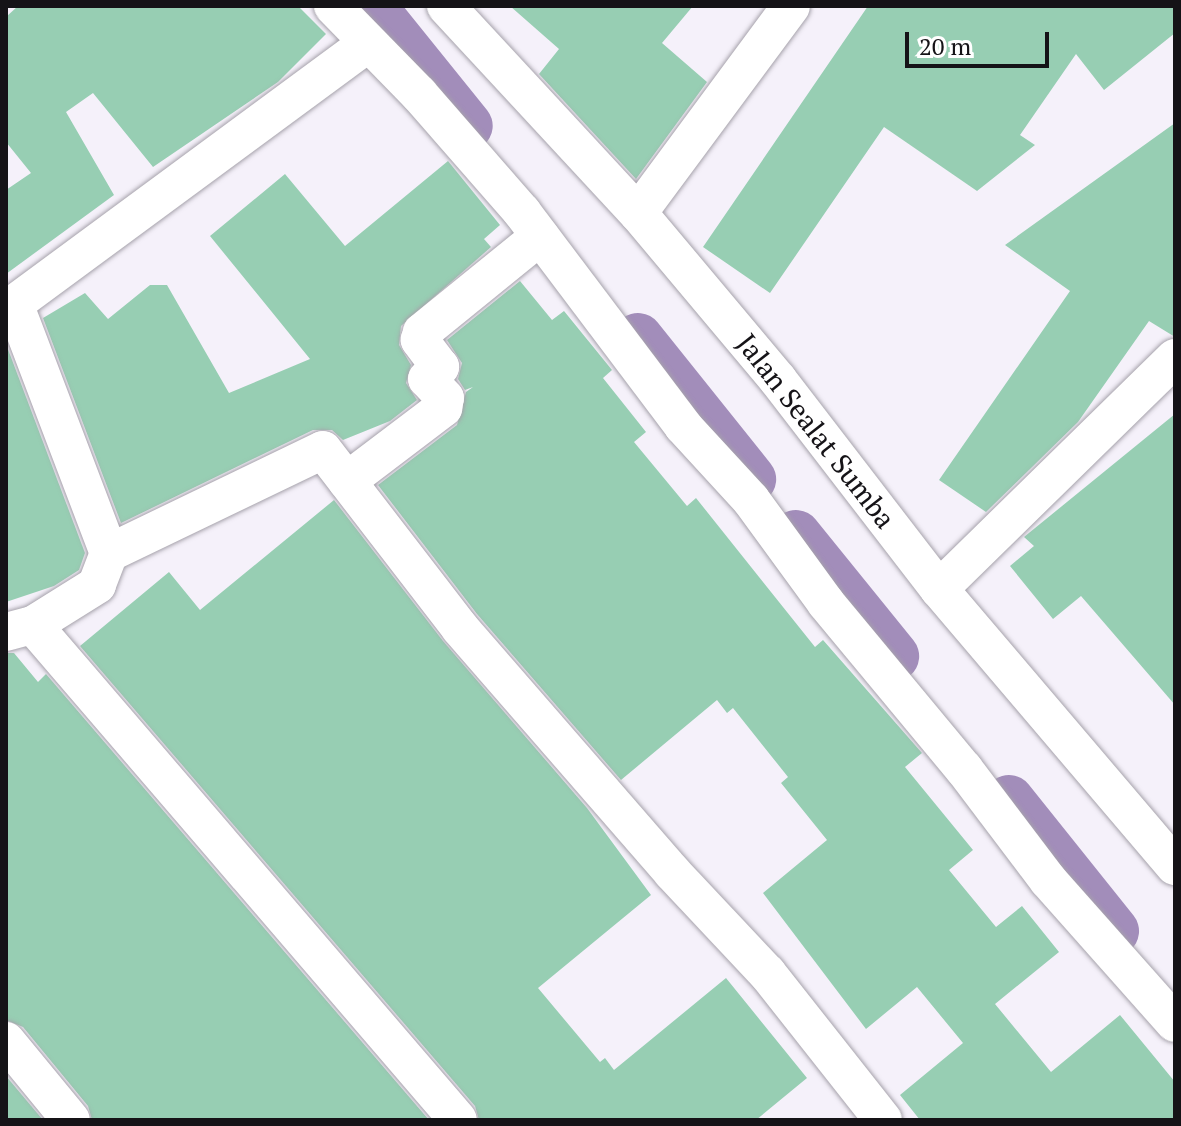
<!DOCTYPE html>
<style>
body{margin:0}
#map{position:relative;width:1181px;height:1126px;overflow:hidden;background:#f5f1fa;font-family:"PT Serif",serif}
div>[style]{position:absolute}
[style*='--x']{left:calc(var(--x)*1px);top:calc(var(--y)*1px);width:calc(var(--w)*1px);rotate:calc(var(--a)*1deg)}
.canal>*{height:50px;margin:-25px;padding:0 25px;transform-origin:25px;border-radius:25px;background:#a28dba}
.building>*{inset:0;background:#97ceb3}
.roads{filter:drop-shadow(0 0 2px #a6a2ab) drop-shadow(0 0 2px #a6a2ab)}
.minor>*{height:38px;margin:-19px;padding:0 19px;transform-origin:19px;border-radius:19px;background:#fff}
span{translate:-50% -50%;white-space:nowrap;text-align:center;line-height:1.15;-webkit-text-stroke:8px #fff;paint-order:stroke}
.street-label{font-size:28px;color:#151317}
.frame{position:absolute;inset:0;border:8px solid #151317;pointer-events:none}
.scale{position:absolute;left:905px;top:32px;width:144px;height:36px;box-sizing:border-box;border:4px solid #151317;border-top:0;padding-left:10px;font-size:24px;line-height:28px;white-space:nowrap;color:#151317;-webkit-text-stroke:6px #fff;paint-order:stroke}
</style>
<div id="map">
<div class="canal">
<div style="--x:371;--y:6;--w:154;--a:51.1"></div>
<div style="--x:638;--y:338;--w:181;--a:51.3"></div>
<div style="--x:796;--y:535;--w:156;--a:51"></div>
<div style="--x:1009;--y:800;--w:168;--a:51.3"></div>
</div>
<div class="building">
<div style="clip-path:polygon(18px 6px,298px 6px,326px 34px,278px 82px,153px 167px,93px 93px,66px 112px,114px 195px,6px 274px,6px 190px,31px 173px,6px 142px,6px 17px)"></div>
<div style="clip-path:polygon(510px 6px,693px 6px,662px 43px,707px 82px,636px 179px,539px 74px,559px 49px)"></div>
<div style="clip-path:polygon(868px 6px,1175px 6px,1175px 33px,1104px 90px,1076px 54px,1020px 135px,1035px 145px,977px 191px,884px 127px,770px 293px,703px 247px)"></div>
<div style="clip-path:polygon(1175px 123px,1175px 337px,1149px 321px,1078px 422px,986px 512px,939px 480px,1070px 291px,1005px 245px)"></div>
<div style="clip-path:polygon(448px 161px,500px 225px,484px 239px,491px 247px,401px 326px,399px 345px,411px 365px,406px 383px,417px 400px,390px 421px,343px 440px,332px 430px,313px 430px,121px 523px,43px 318px,85px 293px,108px 319px,150px 285px,167px 285px,229px 393px,310px 359px,210px 236px,285px 174px,345px 246px)"></div>
<div style="clip-path:polygon(520px 281px,552px 320px,564px 311px,612px 370px,603px 378px,646px 432px,634px 442px,687px 506px,696px 498px,815px 647px,823px 640px,922px 753px,905px 767px,973px 850px,949px 870px,996px 927px,1022px 906px,1059px 952px,995px 1004px,1051px 1072px,1120px 1015px,1175px 1082px,1175px 1120px,920px 1120px,900px 1095px,963px 1043px,917px 987px,866px 1029px,763px 893px,827px 840px,781px 783px,788px 777px,733px 708px,727px 713px,717px 700px,621px 780px,477px 614px,378px 485px,457px 425px,466px 392px,473px 387px,465px 390px,458px 379px,462px 363px,447px 340px)"></div>
<div style="clip-path:polygon(6px 344px,85px 553px,79px 570px,54px 586px,6px 602px)"></div>
<div style="clip-path:polygon(1175px 414px,1175px 705px,1081px 596px,1053px 619px,1010px 566px,1034px 546px,1024px 537px)"></div>
<div style="clip-path:polygon(334px 500px,443px 641px,587px 808px,651px 895px,538px 988px,600px 1062px,605px 1058px,614px 1070px,726px 978px,807px 1078px,756px 1120px,479px 1120px,475px 1106px,80px 646px,169px 572px,200px 610px)"></div>
<div style="clip-path:polygon(6px 653px,14px 653px,38px 682px,46px 674px,429px 1120px,92px 1120px,88px 1106px,23px 1027px,6px 1020px)"></div>
<div style="clip-path:polygon(6px 1076px,43px 1120px,6px 1120px)"></div>
</div>
<div class="roads">
<div class="minor">
<div style="--x:333;--y:6;--w:123;--a:45.7"></div>
<div style="--x:419;--y:94;--w:157;--a:48.9"></div>
<div style="--x:522;--y:212;--w:268;--a:53"></div>
<div style="--x:683;--y:426;--w:100;--a:47.4"></div>
<div style="--x:751;--y:500;--w:127;--a:53.9"></div>
<div style="--x:826;--y:603;--w:216;--a:50.3"></div>
<div style="--x:964;--y:769;--w:139;--a:52.9"></div>
<div style="--x:1048;--y:880;--w:191;--a:48.4"></div>
<div style="--x:446;--y:6;--w:282;--a:47.2"></div>
<div style="--x:638;--y:213;--w:218;--a:50"></div>
<div style="--x:778;--y:380;--w:264;--a:52.4"></div>
<div style="--x:939;--y:589;--w:364;--a:49.6"></div>
<div style="--x:638;--y:213;--w:257;--a:-53.5"></div>
<div style="--x:15;--y:306;--w:264;--a:69.2"></div>
<div style="--x:109;--y:553;--w:34;--a:111"></div>
<div style="--x:97;--y:585;--w:75;--a:148"></div>
<div style="--x:6;--y:310;--w:448;--a:-36.4"></div>
<div style="--x:347;--y:481;--w:121;--a:-37.2"></div>
<div style="--x:443;--y:408;--w:10;--a:-79"></div>
<div style="--x:445;--y:398;--w:26;--a:-133"></div>
<div style="--x:427;--y:379;--w:18;--a:-43"></div>
<div style="--x:440;--y:367;--w:34;--a:-127"></div>
<div style="--x:420;--y:340;--w:8;--a:-76"></div>
<div style="--x:422;--y:332;--w:152;--a:-39.1"></div>
<div style="--x:109;--y:553;--w:237;--a:-25.7"></div>
<div style="--x:323;--y:450;--w:225;--a:52.4"></div>
<div style="--x:460;--y:628;--w:323;--a:49"></div>
<div style="--x:672;--y:872;--w:139;--a:46.8"></div>
<div style="--x:767;--y:973;--w:187;--a:51.7"></div>
<div style="--x:939;--y:589;--w:330;--a:-44.4"></div>
<div style="--x:6;--y:632;--w:28;--a:-15"></div>
<div style="--x:33;--y:625;--w:652;--a:49.35"></div>
<div style="--x:6;--y:1041;--w:102;--a:50.6"></div>
</div>
</div>
<div class="street-label">
<span style="left:816px;top:431px;rotate:52deg">Jalan Sealat Sumba</span>
</div>
<div class="frame"></div>
<div class="scale">20 m</div>
</div>
